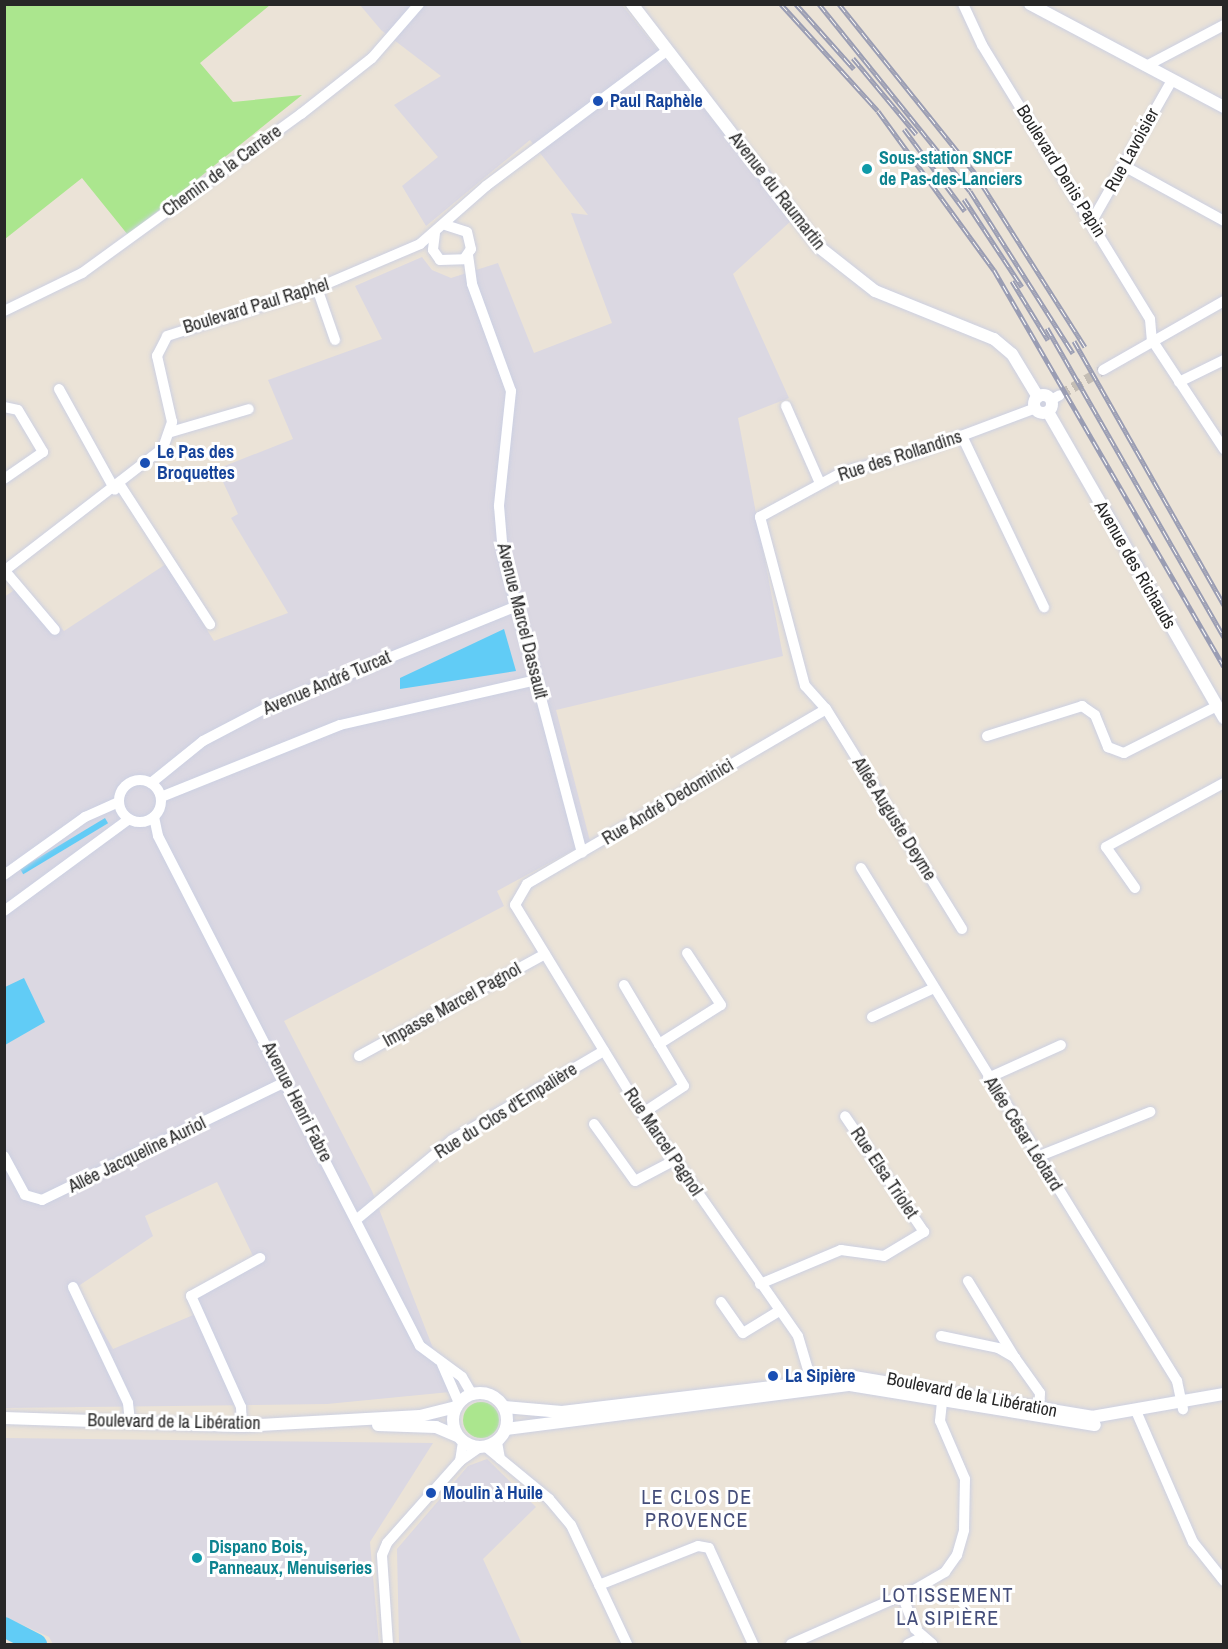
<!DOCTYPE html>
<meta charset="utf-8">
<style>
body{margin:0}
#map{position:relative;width:1228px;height:1649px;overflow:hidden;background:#ebe3d7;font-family:"Archivo Narrow",sans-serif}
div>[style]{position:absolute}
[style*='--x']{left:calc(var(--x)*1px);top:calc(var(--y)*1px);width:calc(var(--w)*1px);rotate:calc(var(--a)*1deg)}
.industrial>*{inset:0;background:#dbd8e2}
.green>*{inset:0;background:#abe68e}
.round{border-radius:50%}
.water>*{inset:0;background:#61ccf6;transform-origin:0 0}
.river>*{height:20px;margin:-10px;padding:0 10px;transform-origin:10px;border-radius:10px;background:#61ccf6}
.minor-tunnel>*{height:10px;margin-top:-5px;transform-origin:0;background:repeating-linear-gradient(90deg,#c4bdb4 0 10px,transparent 0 15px)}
.roads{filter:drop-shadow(0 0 2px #ccd0e2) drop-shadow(0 0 2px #ccd0e2)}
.minor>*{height:10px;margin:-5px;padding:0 5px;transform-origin:5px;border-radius:5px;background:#fff}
.minor>.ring{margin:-5px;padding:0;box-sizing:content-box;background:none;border:10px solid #fff;border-radius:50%}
.tertiary>*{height:12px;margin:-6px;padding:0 6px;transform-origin:6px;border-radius:6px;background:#fff}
.tertiary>.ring{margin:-6px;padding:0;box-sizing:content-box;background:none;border:12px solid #fff;border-radius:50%}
.rail>*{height:5px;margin-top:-2.5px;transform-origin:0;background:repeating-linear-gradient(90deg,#fff 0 9px,#9a9db3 0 18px);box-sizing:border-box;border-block:2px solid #9a9db3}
.dots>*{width:16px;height:16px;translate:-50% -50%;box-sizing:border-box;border:3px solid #fff;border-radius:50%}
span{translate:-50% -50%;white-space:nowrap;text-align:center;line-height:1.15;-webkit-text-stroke:6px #fff;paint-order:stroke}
.transit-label{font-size:18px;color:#164399;font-weight:700}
.left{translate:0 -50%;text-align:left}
.street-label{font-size:18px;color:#272727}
.culture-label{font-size:18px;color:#0d838f;font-weight:700}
.neighbourhood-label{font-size:20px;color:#454e7a;letter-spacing:1.5px}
.frame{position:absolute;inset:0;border:6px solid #272727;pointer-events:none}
</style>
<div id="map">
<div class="industrial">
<div style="clip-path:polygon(evenodd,360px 5px,622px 5px,792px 220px,733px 274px,789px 398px,738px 418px,783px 656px,556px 710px,590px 841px,497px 891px,504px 906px,284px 1021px,372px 1191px,450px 1392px,327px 1404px,5px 1408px,4px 597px,22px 585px,64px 631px,166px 564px,214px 641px,288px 613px,231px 518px,238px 514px,217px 469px,293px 439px,268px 380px,382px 339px,355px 286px,422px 257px,432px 270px,451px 278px,498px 263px,534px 353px,612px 323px,571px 213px,588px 215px,530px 140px,426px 226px,402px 186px,438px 157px,394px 105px,441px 76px,381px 30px,360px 5px,217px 1182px,257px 1264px,195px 1296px,198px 1313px,113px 1349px,77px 1287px,153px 1236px,145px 1216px,217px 1182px)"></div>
<div style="clip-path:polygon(5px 1438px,433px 1443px,370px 1542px,379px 1644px,53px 1644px,49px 1637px,5px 1617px)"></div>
<div style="clip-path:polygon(487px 1459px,536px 1507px,483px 1559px,522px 1644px,399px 1644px,397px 1549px,468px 1466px)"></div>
</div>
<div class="green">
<div style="clip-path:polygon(5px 5px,270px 5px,200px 63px,233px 102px,302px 95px,128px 235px,82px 178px,5px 239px)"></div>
<div class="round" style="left:463px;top:1402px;width:36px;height:36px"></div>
</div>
<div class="water">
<div style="clip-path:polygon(504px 629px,516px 671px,400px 689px,400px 678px)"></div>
<div style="left:105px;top:818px;width:6px;height:99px;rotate:59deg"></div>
<div style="clip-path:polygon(24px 978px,45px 1022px,5px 1045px,5px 987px)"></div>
</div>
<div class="river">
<div style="--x:4;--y:1627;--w:37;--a:27"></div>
</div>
<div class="minor-tunnel">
<div style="--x:1060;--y:395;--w:50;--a:-30.2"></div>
</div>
<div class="roads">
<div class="minor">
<div style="--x:963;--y:4;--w:45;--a:65.1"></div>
<div style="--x:982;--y:45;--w:321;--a:58.5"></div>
<div style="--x:1150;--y:319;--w:21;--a:85"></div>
<div style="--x:1152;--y:340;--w:131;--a:56.6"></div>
<div style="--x:1146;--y:66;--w:88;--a:-27.7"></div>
<div style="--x:1124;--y:166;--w:114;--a:28.8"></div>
<div style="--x:1092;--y:221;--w:162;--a:-60.4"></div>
<div style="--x:435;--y:233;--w:17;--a:97"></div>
<div style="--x:433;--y:250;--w:12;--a:55"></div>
<div style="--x:440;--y:260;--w:24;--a:-2"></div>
<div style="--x:464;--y:259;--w:12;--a:-55"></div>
<div style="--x:471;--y:249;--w:17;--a:-103"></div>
<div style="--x:467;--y:232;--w:22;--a:-162"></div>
<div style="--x:468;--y:255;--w:29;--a:82"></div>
<div style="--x:472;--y:284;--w:114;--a:70"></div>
<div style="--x:511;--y:391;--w:116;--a:96"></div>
<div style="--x:499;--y:506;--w:48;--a:85.2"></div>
<div style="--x:503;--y:554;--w:309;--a:75.2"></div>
<div style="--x:317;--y:288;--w:55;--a:70.9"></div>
<div style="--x:4;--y:311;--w:87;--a:-26"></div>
<div style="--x:82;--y:273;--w:271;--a:-36"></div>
<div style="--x:301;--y:114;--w:90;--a:-38.3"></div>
<div style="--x:372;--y:58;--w:72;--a:-49"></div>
<div style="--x:1103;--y:370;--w:139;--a:-29.7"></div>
<div style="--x:1179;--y:382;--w:50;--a:-26.1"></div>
<div style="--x:59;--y:389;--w:115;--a:61"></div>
<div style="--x:1051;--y:400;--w:10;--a:-29"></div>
<div style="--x:786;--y:406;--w:84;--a:66.2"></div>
<div style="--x:4;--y:407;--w:14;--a:12"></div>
<div style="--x:18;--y:410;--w:49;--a:59.2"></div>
<div style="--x:43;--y:452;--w:47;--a:145.3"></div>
<div style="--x:171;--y:432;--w:81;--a:-16.4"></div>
<div style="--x:962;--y:436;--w:190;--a:64.4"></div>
<div style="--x:120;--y:485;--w:166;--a:57.1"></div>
<div style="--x:4;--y:571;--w:201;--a:-37.7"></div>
<div style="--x:163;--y:448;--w:28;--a:-71"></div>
<div style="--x:172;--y:422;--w:68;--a:-102.8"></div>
<div style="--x:157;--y:356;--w:22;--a:-63"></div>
<div style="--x:167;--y:336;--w:157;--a:-17.7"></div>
<div style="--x:317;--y:288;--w:112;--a:-23.1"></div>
<div style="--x:420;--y:244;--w:88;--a:-41.3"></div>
<div style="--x:486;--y:186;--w:227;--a:-36.8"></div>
<div style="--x:5;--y:571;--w:77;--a:49.7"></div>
<div style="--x:987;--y:736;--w:100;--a:-17.5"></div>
<div style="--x:1082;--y:706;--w:16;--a:35"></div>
<div style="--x:1095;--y:715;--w:35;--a:68"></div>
<div style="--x:1108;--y:747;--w:17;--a:21"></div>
<div style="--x:1124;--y:753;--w:104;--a:-26.8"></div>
<div class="ring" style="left:119px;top:780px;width:32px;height:32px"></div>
<div style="--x:151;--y:783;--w:67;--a:-38.9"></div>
<div style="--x:203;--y:741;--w:73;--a:-27.6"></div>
<div style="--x:268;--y:707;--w:269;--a:-22.1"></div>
<div style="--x:161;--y:797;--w:193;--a:-21.9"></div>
<div style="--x:340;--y:725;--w:201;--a:-12.9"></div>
<div style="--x:154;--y:817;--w:19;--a:78"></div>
<div style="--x:158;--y:836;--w:573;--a:62.81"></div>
<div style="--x:420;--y:1346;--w:52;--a:36.4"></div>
<div style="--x:462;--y:1377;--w:20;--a:60"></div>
<div style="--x:861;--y:868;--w:603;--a:58.37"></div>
<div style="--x:1177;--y:1381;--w:29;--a:78"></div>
<div style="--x:4;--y:875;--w:100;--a:-35.6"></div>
<div style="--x:85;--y:817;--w:36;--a:-24"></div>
<div style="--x:1135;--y:888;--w:50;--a:-125.3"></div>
<div style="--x:1106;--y:847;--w:134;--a:-28.5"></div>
<div style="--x:4;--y:911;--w:154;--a:-36.3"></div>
<div style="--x:962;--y:929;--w:259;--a:-121.7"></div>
<div style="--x:826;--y:709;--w:31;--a:-132"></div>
<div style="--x:805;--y:686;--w:175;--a:-104.9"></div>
<div style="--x:760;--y:517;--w:94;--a:-28.5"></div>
<div style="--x:843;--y:472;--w:75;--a:-14.6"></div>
<div style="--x:916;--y:453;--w:128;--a:-20.6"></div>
<div style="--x:624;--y:985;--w:69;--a:59.3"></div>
<div style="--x:872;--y:1017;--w:68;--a:-25.1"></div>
<div style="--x:359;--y:1056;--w:212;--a:-28.7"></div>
<div style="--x:988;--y:1078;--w:80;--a:-24.3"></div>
<div style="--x:643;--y:1113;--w:49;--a:-33.4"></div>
<div style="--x:684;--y:1086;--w:49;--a:-120.8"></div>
<div style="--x:659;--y:1044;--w:73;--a:-32.2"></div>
<div style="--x:721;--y:1005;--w:62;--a:-123.2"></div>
<div style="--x:594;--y:1124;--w:70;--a:54.3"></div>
<div style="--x:635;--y:1181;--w:45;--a:-27.7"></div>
<div style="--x:4;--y:1156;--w:44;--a:61.7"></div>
<div style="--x:25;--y:1195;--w:18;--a:16"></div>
<div style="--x:42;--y:1200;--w:272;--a:-25.9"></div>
<div style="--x:1037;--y:1157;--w:122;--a:-21.7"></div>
<div style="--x:356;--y:1220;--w:125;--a:-39.8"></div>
<div style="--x:452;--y:1140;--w:176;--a:-30.4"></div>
<div style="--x:968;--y:1281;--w:90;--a:58.6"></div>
<div style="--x:760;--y:1284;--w:88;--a:-22.8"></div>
<div style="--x:841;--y:1250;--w:43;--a:7.9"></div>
<div style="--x:884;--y:1256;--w:47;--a:-31"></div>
<div style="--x:924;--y:1232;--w:140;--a:-124.3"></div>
<div style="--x:73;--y:1287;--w:128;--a:64.6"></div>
<div style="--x:128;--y:1403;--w:20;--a:84"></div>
<div style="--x:721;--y:1302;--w:38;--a:55"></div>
<div style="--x:743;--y:1333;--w:42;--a:-31.4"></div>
<div style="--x:941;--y:1336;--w:58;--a:11.9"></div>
<div style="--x:998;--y:1348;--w:20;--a:30"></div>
<div style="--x:1015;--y:1358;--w:43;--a:54.5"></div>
<div style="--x:1040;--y:1393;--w:22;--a:93"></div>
<div style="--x:442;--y:1364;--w:43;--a:66.4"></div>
<div style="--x:814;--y:1390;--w:56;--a:-106.5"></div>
<div style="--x:798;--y:1336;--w:278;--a:-124.9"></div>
<div style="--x:639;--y:1108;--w:238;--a:-121.4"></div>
<div style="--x:515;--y:905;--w:24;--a:-60"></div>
<div style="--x:527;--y:884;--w:346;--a:-30.3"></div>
<div style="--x:1136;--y:1411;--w:143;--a:66.5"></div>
<div style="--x:1193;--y:1542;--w:50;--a:51.5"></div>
<div style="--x:242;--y:1426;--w:19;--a:-93"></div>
<div style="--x:241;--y:1407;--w:122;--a:-114.2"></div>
<div style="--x:191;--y:1296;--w:79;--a:-28.8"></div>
<div style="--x:497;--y:1442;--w:17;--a:80"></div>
<div style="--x:486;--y:1447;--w:82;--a:39.5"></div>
<div style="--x:549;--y:1499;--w:34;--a:50"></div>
<div style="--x:571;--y:1525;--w:132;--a:64.8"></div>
<div style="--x:460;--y:1461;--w:20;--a:-81"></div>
<div style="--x:599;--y:1585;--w:106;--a:-21.5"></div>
<div style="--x:698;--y:1546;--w:11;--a:10"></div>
<div style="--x:709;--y:1548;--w:106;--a:65.4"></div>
<div style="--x:902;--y:1595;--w:36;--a:69"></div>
<div style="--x:915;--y:1629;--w:23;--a:41"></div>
<div style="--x:388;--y:1644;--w:89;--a:-93.9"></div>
<div style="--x:382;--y:1555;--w:13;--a:-67"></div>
<div style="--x:387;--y:1543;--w:110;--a:-48.3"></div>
<div style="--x:460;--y:1461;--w:24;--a:-35"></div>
<div style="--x:791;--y:1644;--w:134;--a:-23.7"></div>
<div style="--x:914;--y:1590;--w:36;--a:-30"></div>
<div style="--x:945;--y:1572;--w:21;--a:-55"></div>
<div style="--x:957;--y:1555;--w:26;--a:-74"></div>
<div style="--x:964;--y:1530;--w:51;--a:-88.9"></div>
<div style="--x:965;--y:1479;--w:63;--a:-113.3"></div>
<div style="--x:940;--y:1421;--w:27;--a:-84"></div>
<div style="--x:908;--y:1644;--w:14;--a:-25"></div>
</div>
<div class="tertiary">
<div style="--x:632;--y:4;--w:307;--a:52.4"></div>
<div style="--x:819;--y:247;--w:71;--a:38.2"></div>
<div style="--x:875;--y:291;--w:128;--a:22"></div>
<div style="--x:994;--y:339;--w:23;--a:40"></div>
<div style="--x:1012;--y:354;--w:50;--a:58.8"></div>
<div style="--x:1030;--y:4;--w:220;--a:28"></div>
<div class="ring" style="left:1034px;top:395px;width:6px;height:6px"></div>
<div style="--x:1048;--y:412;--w:353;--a:60.1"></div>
<div class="ring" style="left:453px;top:1393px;width:42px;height:42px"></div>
<div style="--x:504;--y:1407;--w:58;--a:4.9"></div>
<div style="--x:562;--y:1412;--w:294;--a:-6.8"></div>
<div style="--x:854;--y:1377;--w:241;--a:9.5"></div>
<div style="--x:1092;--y:1417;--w:134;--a:-9.9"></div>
<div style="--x:4;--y:1418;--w:238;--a:1.9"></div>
<div style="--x:242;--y:1426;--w:178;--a:-3.2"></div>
<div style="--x:420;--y:1416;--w:37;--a:-14"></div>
<div style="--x:378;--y:1425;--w:58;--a:2"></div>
<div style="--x:436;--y:1427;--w:23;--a:23"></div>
<div style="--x:506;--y:1429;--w:347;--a:-7.3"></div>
<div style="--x:850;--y:1385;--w:248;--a:9.3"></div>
</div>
</div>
<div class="rail">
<div style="--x:781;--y:4;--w:144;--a:47.8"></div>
<div style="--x:878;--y:111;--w:197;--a:53.9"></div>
<div style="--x:994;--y:270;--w:458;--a:59.9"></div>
<div style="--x:796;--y:4;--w:87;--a:48.3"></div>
<div style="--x:819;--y:4;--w:240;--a:51.1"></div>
<div style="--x:970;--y:191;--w:192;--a:57.6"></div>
<div style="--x:839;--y:4;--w:216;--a:51.2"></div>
<div style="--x:974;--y:172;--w:207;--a:57.6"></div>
<div style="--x:853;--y:58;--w:99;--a:50.3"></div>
<div style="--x:904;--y:129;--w:102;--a:53.4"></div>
<div style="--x:964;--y:199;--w:105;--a:56.6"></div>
<div style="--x:1012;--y:281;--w:69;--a:58.6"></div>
<div style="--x:1047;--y:328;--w:356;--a:60.2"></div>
<div style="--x:1074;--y:341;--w:304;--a:60.4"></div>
</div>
<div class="dots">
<div style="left:598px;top:101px;background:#1a4fb4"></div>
<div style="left:867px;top:169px;background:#0f9aa8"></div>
<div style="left:145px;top:463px;background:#1a4fb4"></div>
<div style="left:773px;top:1376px;background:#1a4fb4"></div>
<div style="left:431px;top:1493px;background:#1a4fb4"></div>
<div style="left:197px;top:1558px;background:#0f9aa8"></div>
</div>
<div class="transit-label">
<span class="left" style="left:610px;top:101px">Paul Raphèle</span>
<span class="left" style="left:157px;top:463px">Le Pas des<br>Broquettes</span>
<span class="left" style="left:785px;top:1376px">La Sipière</span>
<span class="left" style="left:443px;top:1493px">Moulin à Huile</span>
</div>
<div class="street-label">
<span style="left:1132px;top:150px;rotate:-61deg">Rue Lavoisier</span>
<span style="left:222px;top:171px;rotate:-36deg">Chemin de la Carrère</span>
<span style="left:1061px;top:171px;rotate:58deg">Boulevard Denis Papin</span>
<span style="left:777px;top:191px;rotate:52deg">Avenue du Raumartin</span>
<span style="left:256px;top:306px;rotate:-17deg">Boulevard Paul Raphel</span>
<span style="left:900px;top:456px;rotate:-18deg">Rue des Rollandins</span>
<span style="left:1135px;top:565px;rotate:60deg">Avenue des Richauds</span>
<span style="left:522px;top:621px;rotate:76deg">Avenue Marcel Dassault</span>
<span style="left:327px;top:683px;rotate:-23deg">Avenue André Turcat</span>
<span style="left:668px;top:802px;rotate:-31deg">Rue André Dedominici</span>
<span style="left:894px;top:819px;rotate:58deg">Allée Auguste Deyme</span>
<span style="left:452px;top:1005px;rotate:-29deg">Impasse Marcel Pagnol</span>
<span style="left:297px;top:1102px;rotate:63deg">Avenue Henri Fabre</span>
<span style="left:506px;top:1111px;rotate:-32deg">Rue du Clos d'Empalière</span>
<span style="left:1023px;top:1134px;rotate:58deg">Allée César Léotard</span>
<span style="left:663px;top:1142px;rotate:56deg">Rue Marcel Pagnol</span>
<span style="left:137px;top:1155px;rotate:-26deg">Allée Jacqueline Auriol</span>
<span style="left:884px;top:1173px;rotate:56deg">Rue Elsa Triolet</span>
<span style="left:972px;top:1395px;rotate:11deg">Boulevard de la Libération</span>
<span style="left:174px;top:1422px;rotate:1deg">Boulevard de la Libération</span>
</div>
<div class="culture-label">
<span class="left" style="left:879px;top:169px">Sous-station SNCF<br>de Pas-des-Lanciers</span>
<span class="left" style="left:209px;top:1558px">Dispano Bois,<br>Panneaux, Menuiseries</span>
</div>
<div class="neighbourhood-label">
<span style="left:697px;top:1508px">LE CLOS DE<br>PROVENCE</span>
<span style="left:948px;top:1606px">LOTISSEMENT<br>LA SIPIÈRE</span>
</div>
<div class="frame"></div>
</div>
